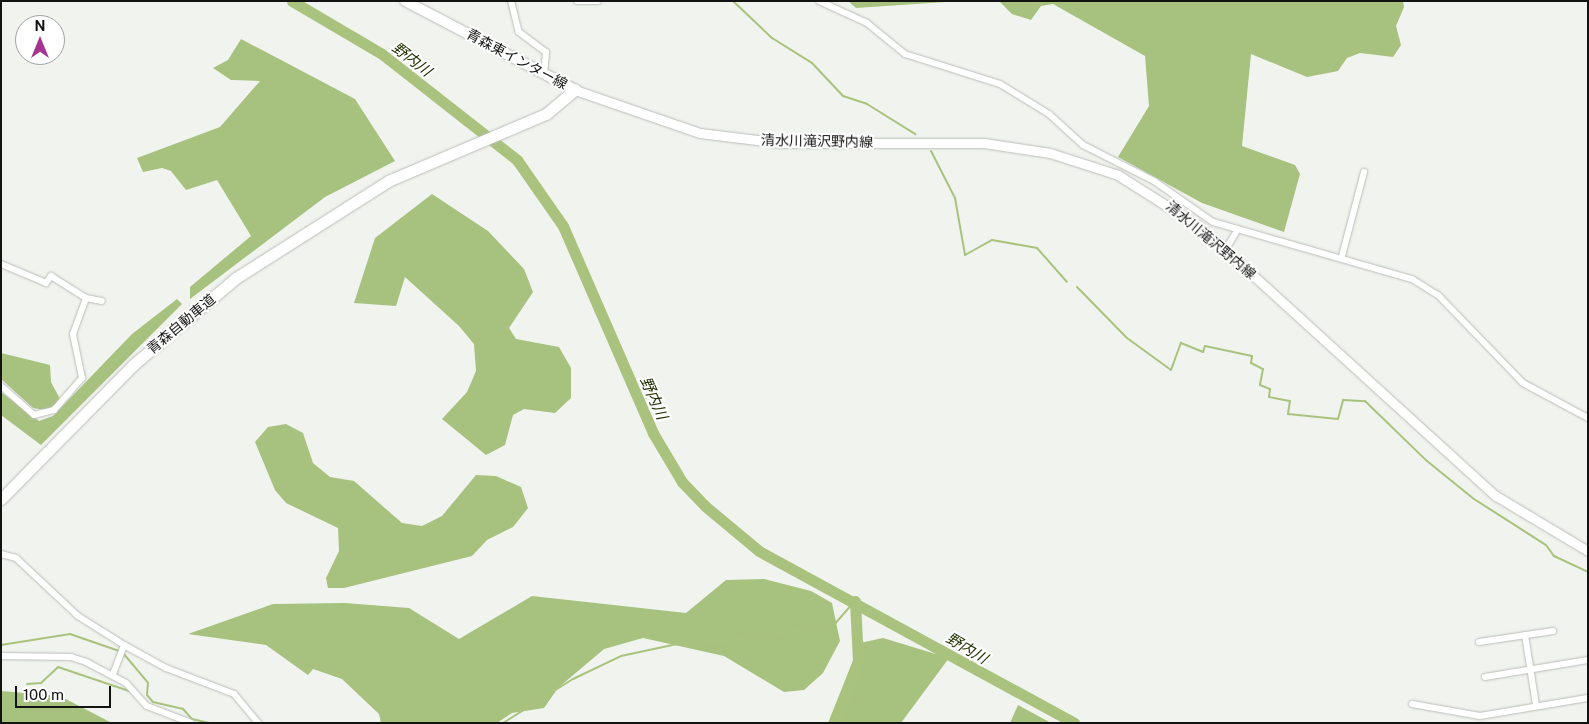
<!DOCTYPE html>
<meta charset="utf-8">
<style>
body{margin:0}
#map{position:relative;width:1589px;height:724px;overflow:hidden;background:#f1f3ee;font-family:"Public Sans","Noto Sans JP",sans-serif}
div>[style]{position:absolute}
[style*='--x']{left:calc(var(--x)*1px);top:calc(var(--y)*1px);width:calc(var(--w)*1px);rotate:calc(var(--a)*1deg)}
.forest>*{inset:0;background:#a7c27e}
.stream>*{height:2px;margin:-1px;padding:0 1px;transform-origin:1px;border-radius:1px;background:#a9c37f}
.river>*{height:11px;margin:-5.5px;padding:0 5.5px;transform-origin:5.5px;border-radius:5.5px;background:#a9c37f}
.roads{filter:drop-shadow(0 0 1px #bbbdb9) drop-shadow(0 0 1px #bbbdb9)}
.street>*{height:6px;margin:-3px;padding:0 3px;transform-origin:3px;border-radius:3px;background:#fff}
.secondary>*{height:9px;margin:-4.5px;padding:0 4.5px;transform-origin:4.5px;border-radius:4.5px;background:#fff}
.primary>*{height:10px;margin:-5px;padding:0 5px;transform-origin:5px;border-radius:5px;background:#fff}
.highway>*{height:11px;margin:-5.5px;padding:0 5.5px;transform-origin:5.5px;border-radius:5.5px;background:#fff}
span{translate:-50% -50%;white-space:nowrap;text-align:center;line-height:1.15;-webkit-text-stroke:4px #fff;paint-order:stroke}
.street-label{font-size:14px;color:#131412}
.water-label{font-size:15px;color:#213000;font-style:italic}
.frame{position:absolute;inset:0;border:2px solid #131412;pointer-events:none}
.north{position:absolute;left:15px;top:15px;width:50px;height:50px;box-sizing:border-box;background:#fff;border:1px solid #a1a1a0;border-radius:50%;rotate:0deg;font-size:14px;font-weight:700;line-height:20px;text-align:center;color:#131412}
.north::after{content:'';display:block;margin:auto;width:18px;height:22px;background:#a43490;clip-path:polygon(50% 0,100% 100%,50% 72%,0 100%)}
.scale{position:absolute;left:15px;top:686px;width:96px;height:22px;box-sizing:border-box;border:2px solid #131412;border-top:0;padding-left:6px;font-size:15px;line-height:18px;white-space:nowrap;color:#131412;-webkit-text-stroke:4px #fff;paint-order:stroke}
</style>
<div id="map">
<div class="forest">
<div style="clip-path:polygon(848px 1px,960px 1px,856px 8px)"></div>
<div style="clip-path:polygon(985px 1px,1403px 1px,1404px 7px,1396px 26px,1401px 45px,1393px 57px,1360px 53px,1347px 58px,1338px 71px,1307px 77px,1251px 54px,1242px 146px,1295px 165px,1300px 174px,1284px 232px,1202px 203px,1118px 157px,1149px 106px,1145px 56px,1053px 4px,1041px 6px,1031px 20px,1012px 14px,1000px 2px)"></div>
<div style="clip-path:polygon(241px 39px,355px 99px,395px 161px,325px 197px,190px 299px,190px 287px,251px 236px,217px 180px,186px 190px,171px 171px,162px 168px,143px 172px,137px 158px,220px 127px,260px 81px,231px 80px,213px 68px,228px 60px)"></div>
<div style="clip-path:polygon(432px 194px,488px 231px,524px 269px,533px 292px,509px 328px,516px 339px,559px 347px,571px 368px,571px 398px,555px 413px,524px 409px,513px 415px,505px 445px,486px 455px,442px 419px,467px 392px,476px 371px,474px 344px,459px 326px,405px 277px,396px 306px,354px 303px,375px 238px)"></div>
<div style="clip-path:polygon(177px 299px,182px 304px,41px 445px,1px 415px,1px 392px,39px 421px,53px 416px,132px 334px)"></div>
<div style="clip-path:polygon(1px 353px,50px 365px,51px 382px,60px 399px,56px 404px,46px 410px,33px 408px,1px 379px)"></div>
<div style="clip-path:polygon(286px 424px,303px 433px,313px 463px,330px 477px,354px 481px,402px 523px,422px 526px,442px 516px,476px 475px,496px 476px,521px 487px,528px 508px,513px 527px,487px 540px,472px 556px,344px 588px,328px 588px,326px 578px,339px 551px,338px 528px,286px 503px,275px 490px,255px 442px,268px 427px)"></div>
<div style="clip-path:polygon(764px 579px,811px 591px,832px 603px,840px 641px,823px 673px,804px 690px,784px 692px,724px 656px,643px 638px,604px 649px,558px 688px,544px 708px,512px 713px,497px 723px,381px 723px,379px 714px,342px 679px,313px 669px,308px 675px,266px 645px,188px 634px,273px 604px,345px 603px,409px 608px,459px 639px,532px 596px,686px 613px,726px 580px)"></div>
<div style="clip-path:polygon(883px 638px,949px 658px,901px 723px,828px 723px,860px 643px)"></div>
<div style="clip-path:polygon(1px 691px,60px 696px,112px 723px,1px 723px)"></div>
<div style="clip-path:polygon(1018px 705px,1051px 723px,1010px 723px)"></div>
</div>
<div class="stream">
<div style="--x:733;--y:1;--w:54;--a:43.5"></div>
<div style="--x:772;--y:38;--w:47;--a:32"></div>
<div style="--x:812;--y:63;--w:45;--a:46.8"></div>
<div style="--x:843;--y:96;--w:25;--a:18"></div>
<div style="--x:867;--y:104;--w:57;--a:32"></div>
<div style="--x:931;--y:151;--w:53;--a:62.9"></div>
<div style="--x:955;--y:198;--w:58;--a:80"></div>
<div style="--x:965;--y:255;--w:31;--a:-29"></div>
<div style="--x:992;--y:240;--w:46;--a:10.1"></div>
<div style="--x:1037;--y:248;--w:45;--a:48.6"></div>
<div style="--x:1077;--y:287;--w:71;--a:45.6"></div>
<div style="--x:1127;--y:338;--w:54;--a:36"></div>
<div style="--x:1171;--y:370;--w:29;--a:-70"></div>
<div style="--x:1181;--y:343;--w:24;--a:22"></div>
<div style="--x:1203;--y:352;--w:6;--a:-72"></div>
<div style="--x:1205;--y:346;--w:48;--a:12"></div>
<div style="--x:1252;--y:356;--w:7;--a:98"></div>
<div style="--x:1251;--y:363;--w:13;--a:27"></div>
<div style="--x:1263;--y:369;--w:16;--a:101"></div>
<div style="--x:1260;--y:385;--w:11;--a:22"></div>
<div style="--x:1270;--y:389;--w:8;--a:97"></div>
<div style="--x:1269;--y:397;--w:21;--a:11"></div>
<div style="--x:1290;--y:401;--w:13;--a:99"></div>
<div style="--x:1288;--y:414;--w:50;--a:5.7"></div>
<div style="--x:1338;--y:419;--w:20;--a:-75"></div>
<div style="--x:1343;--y:400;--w:22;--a:3"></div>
<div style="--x:1365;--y:401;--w:86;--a:44.1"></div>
<div style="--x:1427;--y:461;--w:60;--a:39"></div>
<div style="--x:1474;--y:499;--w:85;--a:32.6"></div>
<div style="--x:1546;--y:545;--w:14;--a:54"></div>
<div style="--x:1554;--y:556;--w:38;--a:25"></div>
<div style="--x:1;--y:645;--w:70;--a:-9.1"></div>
<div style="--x:70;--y:634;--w:52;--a:19.1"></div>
<div style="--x:123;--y:653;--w:39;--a:50"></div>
<div style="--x:148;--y:683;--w:12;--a:95"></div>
<div style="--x:147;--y:695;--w:9;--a:49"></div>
<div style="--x:153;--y:702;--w:31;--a:13"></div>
<div style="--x:183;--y:709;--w:13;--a:48"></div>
<div style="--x:192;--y:719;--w:18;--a:13"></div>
<div style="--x:27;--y:684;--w:14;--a:-4"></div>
<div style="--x:41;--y:683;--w:23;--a:-43"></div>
<div style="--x:58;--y:667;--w:75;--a:18.7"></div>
<div style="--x:503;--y:723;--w:83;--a:-32.2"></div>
<div style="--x:573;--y:679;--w:53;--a:-25.6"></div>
<div style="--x:621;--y:656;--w:67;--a:-12"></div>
<div style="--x:687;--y:642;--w:36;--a:-2"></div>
<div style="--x:723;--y:641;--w:111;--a:-7.8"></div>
<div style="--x:833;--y:626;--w:33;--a:-49"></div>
</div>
<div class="river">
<div style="--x:292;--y:1;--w:104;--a:30.5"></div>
<div style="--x:382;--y:54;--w:172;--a:38.1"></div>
<div style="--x:517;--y:160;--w:80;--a:55.1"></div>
<div style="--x:563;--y:226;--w:226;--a:66.5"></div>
<div style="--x:653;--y:433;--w:57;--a:59.4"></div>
<div style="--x:682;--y:482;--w:33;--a:46"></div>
<div style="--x:705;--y:506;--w:70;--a:39.8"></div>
<div style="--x:759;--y:551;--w:359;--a:28.6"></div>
<div style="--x:836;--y:723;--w:66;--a:-70.5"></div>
<div style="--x:858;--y:661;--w:60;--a:-92.9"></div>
</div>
<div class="roads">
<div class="street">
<div style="--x:511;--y:1;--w:32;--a:76"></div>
<div style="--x:519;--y:32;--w:34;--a:37"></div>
<div style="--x:546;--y:52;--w:21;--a:95"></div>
<div style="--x:577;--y:1;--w:21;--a:0"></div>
<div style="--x:819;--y:1;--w:53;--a:24.6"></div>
<div style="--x:867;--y:23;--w:49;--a:39.2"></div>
<div style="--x:905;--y:54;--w:100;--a:17.5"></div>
<div style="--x:1000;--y:84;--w:57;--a:31.5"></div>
<div style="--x:1049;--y:114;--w:46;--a:42.4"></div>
<div style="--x:1083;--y:145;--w:80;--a:26.9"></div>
<div style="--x:1154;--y:181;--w:72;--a:34.8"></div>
<div style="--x:1213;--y:222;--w:207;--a:16"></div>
<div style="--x:1412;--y:279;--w:31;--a:32"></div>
<div style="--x:1438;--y:295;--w:122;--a:46"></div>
<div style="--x:1523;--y:383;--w:74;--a:28.3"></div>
<div style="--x:1226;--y:249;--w:21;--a:-59"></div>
<div style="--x:1342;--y:256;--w:87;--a:-75.3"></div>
<div style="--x:1;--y:264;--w:49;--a:22.9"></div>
<div style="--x:46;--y:283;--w:9;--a:-54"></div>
<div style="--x:51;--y:276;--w:41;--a:32.2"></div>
<div style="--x:1;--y:386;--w:44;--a:41.3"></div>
<div style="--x:34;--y:415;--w:21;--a:-14"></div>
<div style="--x:54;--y:410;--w:43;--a:-48.8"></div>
<div style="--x:82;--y:378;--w:45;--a:-101.6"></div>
<div style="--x:73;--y:334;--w:38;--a:-70"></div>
<div style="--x:86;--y:298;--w:16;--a:11"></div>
<div style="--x:1;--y:554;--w:16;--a:15"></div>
<div style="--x:16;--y:558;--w:85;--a:43.1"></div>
<div style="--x:78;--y:616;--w:54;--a:32.2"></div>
<div style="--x:124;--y:645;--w:48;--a:28.7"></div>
<div style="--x:166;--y:668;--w:73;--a:20.9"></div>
<div style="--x:234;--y:694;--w:38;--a:50"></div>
<div style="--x:1525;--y:635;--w:71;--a:81.1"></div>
<div style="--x:1479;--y:642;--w:75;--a:-8.5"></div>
<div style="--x:1;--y:656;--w:70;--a:0.8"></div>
<div style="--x:71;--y:657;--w:16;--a:18"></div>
<div style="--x:86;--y:662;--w:45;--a:27.7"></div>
<div style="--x:126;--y:683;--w:31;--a:48"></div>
<div style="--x:147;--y:706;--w:47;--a:21.1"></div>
<div style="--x:113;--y:674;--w:31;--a:-69"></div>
<div style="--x:1485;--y:677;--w:104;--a:-9.4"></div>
<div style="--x:1412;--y:704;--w:69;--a:10"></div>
<div style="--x:1480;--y:716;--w:109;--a:-9.5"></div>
</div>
<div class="secondary">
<div style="--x:575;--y:90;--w:132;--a:19"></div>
<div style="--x:700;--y:133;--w:82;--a:7"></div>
<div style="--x:781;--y:143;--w:203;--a:0"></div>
<div style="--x:984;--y:143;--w:67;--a:8.6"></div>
<div style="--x:1050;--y:153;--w:71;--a:17.9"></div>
<div style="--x:1118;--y:175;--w:97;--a:32.4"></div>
<div style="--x:1200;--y:227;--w:400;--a:42.3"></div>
<div style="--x:1496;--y:496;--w:107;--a:30.9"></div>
</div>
<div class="primary">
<div style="--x:405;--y:1;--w:192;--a:27.6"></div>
</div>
<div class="highway">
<div style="--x:1;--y:499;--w:188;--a:-45.4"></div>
<div style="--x:133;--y:365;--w:135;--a:-40.2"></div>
<div style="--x:236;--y:278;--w:180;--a:-32.5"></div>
<div style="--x:388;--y:181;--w:172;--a:-23"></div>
<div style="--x:546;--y:114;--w:38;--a:-40"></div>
</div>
</div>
<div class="street-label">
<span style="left:517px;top:59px;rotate:28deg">青森東インター線</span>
<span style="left:817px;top:141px;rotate:1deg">清水川滝沢野内線</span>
<span style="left:1211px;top:240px;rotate:40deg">清水川滝沢野内線</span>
<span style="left:181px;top:324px;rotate:-40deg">青森自動車道</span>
</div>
<div class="water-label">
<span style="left:412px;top:59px;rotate:38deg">野内川</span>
<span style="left:654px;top:398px;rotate:66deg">野内川</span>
<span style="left:967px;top:648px;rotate:31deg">野内川</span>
</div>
<div class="frame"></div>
<div class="north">N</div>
<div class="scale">100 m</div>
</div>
